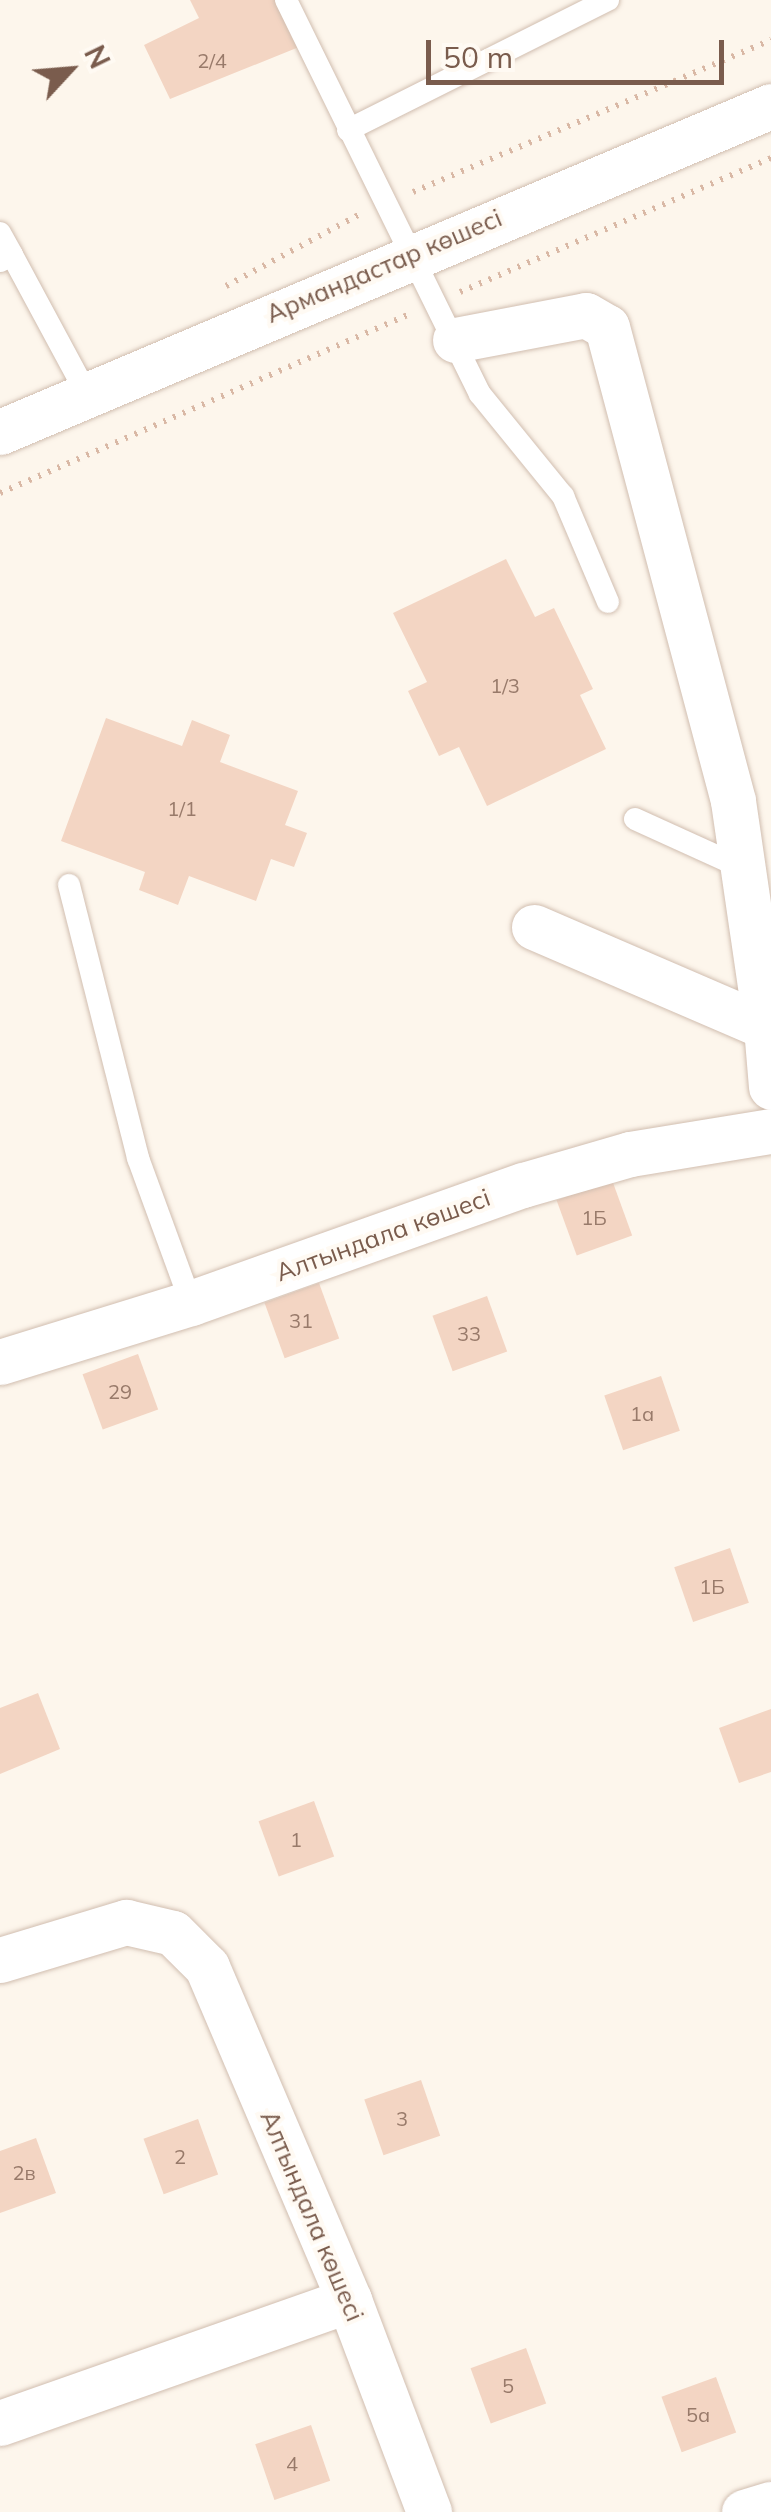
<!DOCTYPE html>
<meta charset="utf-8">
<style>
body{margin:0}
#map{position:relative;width:771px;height:2512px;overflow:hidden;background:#fdf6ec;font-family:Mulish,sans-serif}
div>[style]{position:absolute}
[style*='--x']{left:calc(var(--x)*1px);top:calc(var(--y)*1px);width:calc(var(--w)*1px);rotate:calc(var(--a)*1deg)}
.building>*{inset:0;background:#f3d5c3;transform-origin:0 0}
.path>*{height:6px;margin-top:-3px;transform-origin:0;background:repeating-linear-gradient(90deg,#d9b8a5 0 2.5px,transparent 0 10.5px)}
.roads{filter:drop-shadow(0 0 2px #d1beb0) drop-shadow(0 0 2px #d1beb0)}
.service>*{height:22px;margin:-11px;padding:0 11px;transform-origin:11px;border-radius:11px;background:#fff}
.minor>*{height:45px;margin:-22.5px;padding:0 22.5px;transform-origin:22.5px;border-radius:22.5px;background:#fff}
span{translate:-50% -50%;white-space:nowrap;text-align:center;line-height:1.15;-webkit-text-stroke:8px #fffaf3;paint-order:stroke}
.number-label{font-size:20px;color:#987a6a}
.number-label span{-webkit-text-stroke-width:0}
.street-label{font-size:25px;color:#7a5c4d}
.north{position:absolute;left:20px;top:20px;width:100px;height:100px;-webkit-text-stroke:8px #fffaf3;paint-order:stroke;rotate:64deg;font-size:28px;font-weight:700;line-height:40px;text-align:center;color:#7a5c4d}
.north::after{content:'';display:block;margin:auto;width:35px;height:45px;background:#7a5c4d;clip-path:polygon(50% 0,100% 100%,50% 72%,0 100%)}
.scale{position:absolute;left:426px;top:40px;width:298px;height:45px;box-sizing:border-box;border:5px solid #7a5c4d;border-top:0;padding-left:12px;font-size:30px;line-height:35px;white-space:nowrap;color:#7a5c4d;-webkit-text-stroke:8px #fffaf3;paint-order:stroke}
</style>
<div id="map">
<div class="building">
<div style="clip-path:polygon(190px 0,277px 0,299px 47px,170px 99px,144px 45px,199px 18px)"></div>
<div style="clip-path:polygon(506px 559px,535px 617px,554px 608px,593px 689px,580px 695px,606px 749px,487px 806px,459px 747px,439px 756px,408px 691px,427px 682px,393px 613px)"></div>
<div style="clip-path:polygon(106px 718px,182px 746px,192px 720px,230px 735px,220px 762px,298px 791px,285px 825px,307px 833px,294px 867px,271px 859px,256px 901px,189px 876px,178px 905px,139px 890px,145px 872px,61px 841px)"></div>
<div style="left:612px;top:1180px;width:59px;height:59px;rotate:70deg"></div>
<div style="left:319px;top:1283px;width:59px;height:58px;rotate:70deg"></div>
<div style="left:487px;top:1296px;width:59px;height:58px;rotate:70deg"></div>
<div style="left:138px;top:1354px;width:59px;height:59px;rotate:70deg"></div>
<div style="left:661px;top:1376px;width:58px;height:60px;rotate:71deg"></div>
<div style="left:730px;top:1548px;width:58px;height:59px;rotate:71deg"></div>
<div style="clip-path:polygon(38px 1693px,60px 1749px,0 1774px,0 1708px)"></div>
<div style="clip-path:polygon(771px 1709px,771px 1772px,739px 1783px,719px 1728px)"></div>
<div style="left:314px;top:1801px;width:59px;height:59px;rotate:70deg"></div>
<div style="left:421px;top:2080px;width:59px;height:60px;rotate:71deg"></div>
<div style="left:198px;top:2119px;width:59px;height:58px;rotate:70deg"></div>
<div style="clip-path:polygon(36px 2138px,56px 2193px,0 2213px,0 2151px)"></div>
<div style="left:526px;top:2348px;width:59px;height:59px;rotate:70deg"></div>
<div style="left:716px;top:2377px;width:59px;height:58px;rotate:70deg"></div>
<div style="left:311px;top:2425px;width:59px;height:59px;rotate:71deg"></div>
</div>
<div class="path">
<div style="--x:413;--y:192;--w:389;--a:-23"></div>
<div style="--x:226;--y:286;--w:152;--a:-28.2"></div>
<div style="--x:460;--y:292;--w:339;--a:-23.3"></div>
<div style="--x:0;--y:493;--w:444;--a:-23.6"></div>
</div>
<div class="roads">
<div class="service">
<div style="--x:286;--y:0;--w:439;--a:63.8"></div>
<div style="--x:480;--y:394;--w:132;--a:50.9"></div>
<div style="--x:563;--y:496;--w:115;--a:67"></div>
<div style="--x:348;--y:130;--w:291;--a:-26.6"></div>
<div style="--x:0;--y:233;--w:25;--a:61"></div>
<div style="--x:12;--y:255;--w:13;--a:153"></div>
<div style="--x:12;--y:255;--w:158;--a:61.7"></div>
<div style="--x:635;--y:819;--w:119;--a:24.4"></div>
<div style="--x:69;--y:885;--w:282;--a:75.8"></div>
<div style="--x:138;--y:1158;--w:154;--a:69.9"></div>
</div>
<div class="minor">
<div style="--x:455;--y:340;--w:133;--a:-10.8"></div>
<div style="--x:586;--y:315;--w:24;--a:30"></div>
<div style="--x:607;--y:327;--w:490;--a:75.1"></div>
<div style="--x:733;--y:801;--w:228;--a:81.7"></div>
<div style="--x:0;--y:432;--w:837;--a:-22.92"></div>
<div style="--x:534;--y:927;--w:253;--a:23.3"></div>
<div style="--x:771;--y:1030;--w:6;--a:-149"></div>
<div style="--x:766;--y:1027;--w:60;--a:85.2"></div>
<div style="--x:0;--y:1362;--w:200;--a:-17.2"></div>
<div style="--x:191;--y:1303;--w:352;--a:-19.6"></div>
<div style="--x:523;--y:1185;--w:111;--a:-16.2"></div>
<div style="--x:630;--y:1154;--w:143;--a:-9.3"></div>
<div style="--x:0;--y:1960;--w:132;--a:-16.8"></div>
<div style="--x:126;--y:1922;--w:48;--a:13.2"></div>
<div style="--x:173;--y:1933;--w:48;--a:45"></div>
<div style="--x:207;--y:1967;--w:362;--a:66.9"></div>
<div style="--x:349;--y:2300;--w:227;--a:69.3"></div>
<div style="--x:0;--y:2423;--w:370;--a:-19.4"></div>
<div style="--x:744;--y:2512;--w:28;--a:-17"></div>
</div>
</div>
<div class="number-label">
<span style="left:212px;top:60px">2/4</span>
<span style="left:505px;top:685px">1/3</span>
<span style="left:182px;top:808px">1/1</span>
<span style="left:594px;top:1217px">1Б</span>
<span style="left:301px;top:1320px">31</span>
<span style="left:469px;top:1333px">33</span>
<span style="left:120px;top:1391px">29</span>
<span style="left:642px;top:1413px">1а</span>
<span style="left:712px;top:1586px">1Б</span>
<span style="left:296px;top:1839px">1</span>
<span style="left:402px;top:2118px">3</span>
<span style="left:180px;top:2156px">2</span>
<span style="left:24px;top:2172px">2в</span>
<span style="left:508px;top:2385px">5</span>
<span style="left:698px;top:2414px">5а</span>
<span style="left:292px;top:2463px">4</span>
</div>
<div class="street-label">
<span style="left:384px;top:266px;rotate:-23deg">Армандастар көшесі</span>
<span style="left:383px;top:1235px;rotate:-20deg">Алтындала көшесі</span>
<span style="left:312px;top:2216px;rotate:67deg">Алтындала көшесі</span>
</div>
<div class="north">N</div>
<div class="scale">50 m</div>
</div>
